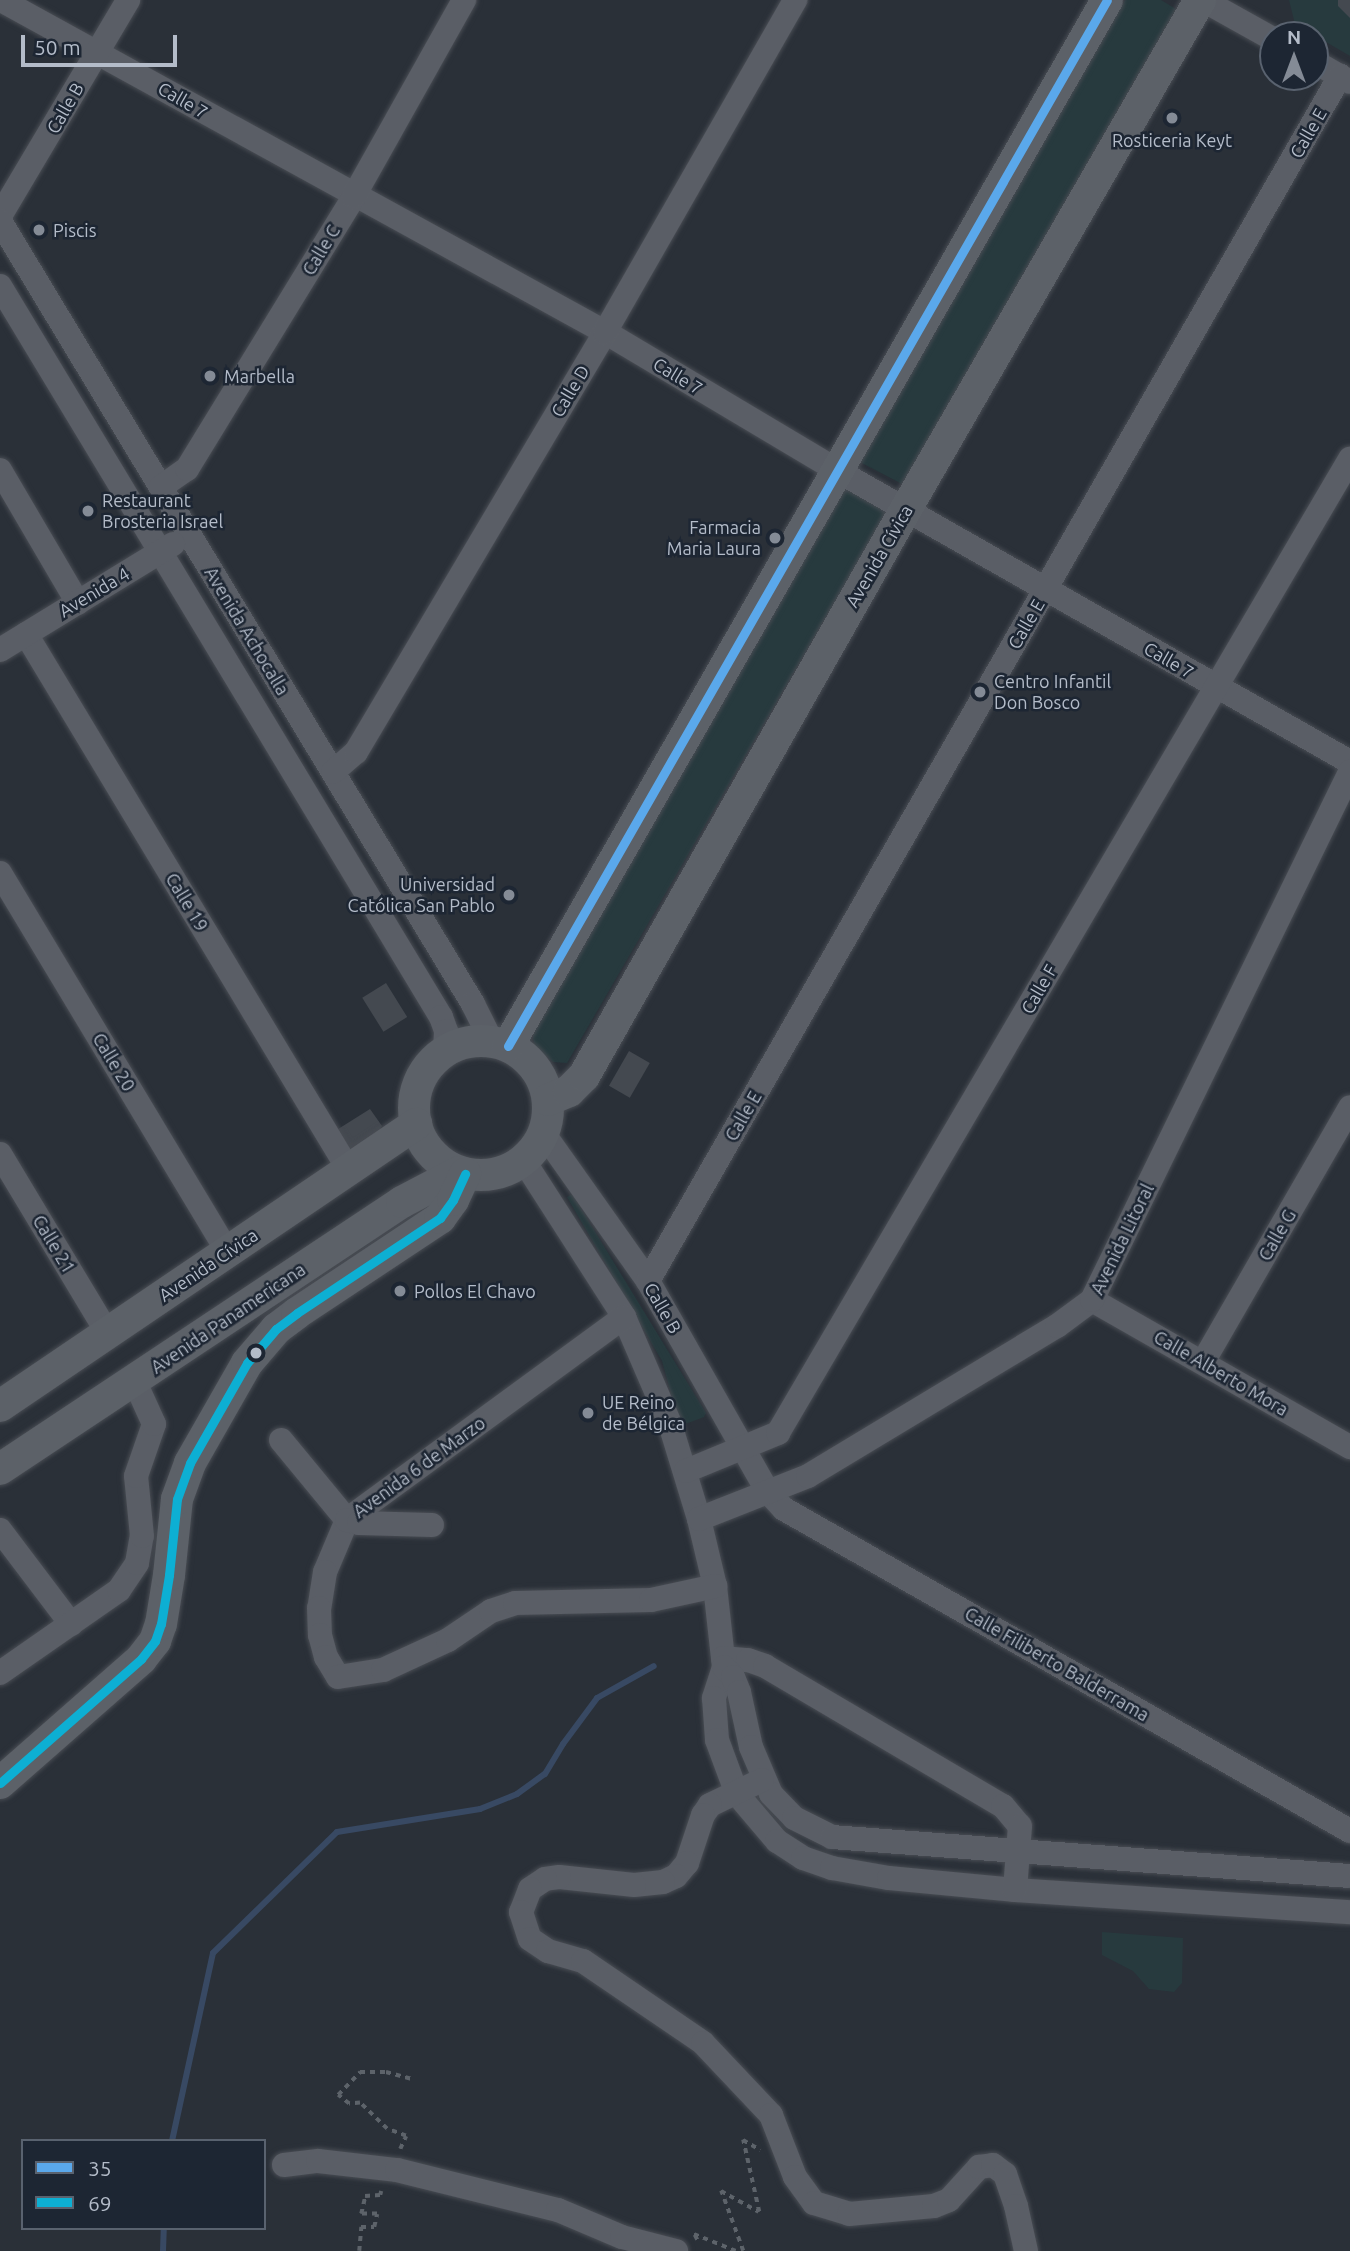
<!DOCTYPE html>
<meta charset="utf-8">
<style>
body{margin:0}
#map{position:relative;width:1350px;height:2251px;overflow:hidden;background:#2a3038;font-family:Ubuntu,sans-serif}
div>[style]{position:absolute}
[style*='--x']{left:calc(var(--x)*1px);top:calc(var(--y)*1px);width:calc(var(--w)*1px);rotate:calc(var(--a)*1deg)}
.green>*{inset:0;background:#273a3e}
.stream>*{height:6px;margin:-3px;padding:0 3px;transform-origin:3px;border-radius:3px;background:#384963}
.building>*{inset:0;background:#444950;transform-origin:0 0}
.path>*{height:3.5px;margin-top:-1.75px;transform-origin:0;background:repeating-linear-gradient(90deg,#5d636a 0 5px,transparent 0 10px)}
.roads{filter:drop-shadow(0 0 2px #484c53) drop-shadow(0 0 2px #484c53)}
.minor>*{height:24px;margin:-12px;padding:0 12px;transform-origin:12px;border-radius:12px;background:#5a5e66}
.major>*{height:32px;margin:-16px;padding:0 16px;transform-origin:16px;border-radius:16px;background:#5c6168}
.major>.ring{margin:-16px;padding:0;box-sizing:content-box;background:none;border:32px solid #5c6168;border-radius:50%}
.bus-1>*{height:9px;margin:-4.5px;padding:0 4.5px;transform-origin:4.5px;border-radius:4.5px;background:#5aa8eb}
.bus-2>*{height:9px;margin:-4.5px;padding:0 4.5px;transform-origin:4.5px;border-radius:4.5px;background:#0dafd3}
.dots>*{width:19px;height:19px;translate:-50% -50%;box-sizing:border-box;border:4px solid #1d2633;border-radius:50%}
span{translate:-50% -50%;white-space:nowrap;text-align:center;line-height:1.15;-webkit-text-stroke:5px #1d2633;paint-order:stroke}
.street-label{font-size:18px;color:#b4bcc9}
.poi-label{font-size:18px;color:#b4bcc9}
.left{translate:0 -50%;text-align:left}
.right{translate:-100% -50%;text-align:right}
.legend{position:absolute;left:21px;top:2139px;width:245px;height:91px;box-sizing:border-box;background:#1d2633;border:2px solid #59626f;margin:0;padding:9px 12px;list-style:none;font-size:21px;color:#b4bcc9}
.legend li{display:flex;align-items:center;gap:14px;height:35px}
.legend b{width:35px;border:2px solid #59626f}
.north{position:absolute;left:1259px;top:21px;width:70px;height:70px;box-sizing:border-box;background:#1d2633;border:2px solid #59626f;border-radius:50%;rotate:0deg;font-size:19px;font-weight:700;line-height:28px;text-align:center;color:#b4bcc9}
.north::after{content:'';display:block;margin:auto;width:24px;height:32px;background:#848b96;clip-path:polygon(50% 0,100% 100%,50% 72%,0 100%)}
.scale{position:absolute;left:21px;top:35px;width:156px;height:32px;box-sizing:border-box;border:4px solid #b4bcc9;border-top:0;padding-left:9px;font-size:21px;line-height:24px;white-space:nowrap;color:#b4bcc9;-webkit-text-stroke:5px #1d2633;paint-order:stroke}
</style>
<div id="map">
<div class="green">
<div style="clip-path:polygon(1125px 0,1161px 0,1176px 9px,902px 484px,858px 461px)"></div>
<div style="clip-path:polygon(1289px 0,1350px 0,1350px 56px,1295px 24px)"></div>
<div style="clip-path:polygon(844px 488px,888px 510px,567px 1063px,553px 1062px,534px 1046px,532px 1027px)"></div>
<div style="clip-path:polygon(572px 1194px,706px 1413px,704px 1417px,680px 1426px,662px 1361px,567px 1197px)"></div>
<div style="clip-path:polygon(1102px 1932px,1183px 1938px,1182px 1983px,1174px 1992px,1149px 1989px,1133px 1971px,1102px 1955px)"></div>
</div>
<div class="stream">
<div style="--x:172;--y:2141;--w:192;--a:-77.7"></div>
<div style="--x:213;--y:1953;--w:173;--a:-44.3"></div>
<div style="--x:337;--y:1832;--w:145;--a:-9.1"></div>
<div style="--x:480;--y:1809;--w:40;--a:-22"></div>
<div style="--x:517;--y:1794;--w:34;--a:-36"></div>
<div style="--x:545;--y:1774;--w:35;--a:-59"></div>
<div style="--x:563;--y:1744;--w:57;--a:-53.5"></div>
<div style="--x:597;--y:1698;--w:65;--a:-29.3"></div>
<div style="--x:163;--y:2251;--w:23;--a:-88"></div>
</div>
<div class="building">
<div style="clip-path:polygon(1338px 0,1350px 0,1350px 18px,1338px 6px)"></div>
<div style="left:386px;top:983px;width:40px;height:28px;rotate:58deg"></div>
<div style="left:629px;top:1051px;width:24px;height:40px;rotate:30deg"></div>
<div style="clip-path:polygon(370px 1109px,382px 1126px,374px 1143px,348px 1151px,335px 1131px)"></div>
</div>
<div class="path">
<div style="--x:400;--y:2149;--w:14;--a:-65"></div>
<div style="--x:406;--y:2136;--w:20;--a:-160"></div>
<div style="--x:387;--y:2129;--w:37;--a:-136"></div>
<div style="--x:360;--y:2103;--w:11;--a:175"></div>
<div style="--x:349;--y:2104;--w:14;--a:-141"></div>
<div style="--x:338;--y:2095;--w:32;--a:-46"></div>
<div style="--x:360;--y:2072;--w:26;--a:0"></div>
<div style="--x:386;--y:2072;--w:27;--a:15"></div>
<div style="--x:697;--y:2240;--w:7;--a:-117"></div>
<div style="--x:694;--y:2234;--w:45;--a:22"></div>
<div style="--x:359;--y:2251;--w:24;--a:-85"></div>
<div style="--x:361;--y:2227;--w:13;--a:0"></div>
<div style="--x:374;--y:2227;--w:13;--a:-77"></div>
<div style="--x:377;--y:2214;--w:16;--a:180"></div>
<div style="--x:361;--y:2214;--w:18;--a:-77"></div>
<div style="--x:365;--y:2196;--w:15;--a:-4"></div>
<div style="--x:380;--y:2195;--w:4;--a:-76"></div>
<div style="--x:743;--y:2251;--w:64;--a:-110.1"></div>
<div style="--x:721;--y:2191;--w:43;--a:28.9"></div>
<div style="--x:759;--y:2212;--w:74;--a:-102.5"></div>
<div style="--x:743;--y:2140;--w:20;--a:30"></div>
</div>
<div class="roads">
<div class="minor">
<div style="--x:1;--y:0;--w:689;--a:28.8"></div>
<div style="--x:605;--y:332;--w:271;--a:30.8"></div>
<div style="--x:838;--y:471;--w:589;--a:29.61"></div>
<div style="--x:1203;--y:0;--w:80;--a:29.1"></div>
<div style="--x:1315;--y:62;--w:40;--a:29.7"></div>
<div style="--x:0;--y:216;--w:251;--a:-59.3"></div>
<div style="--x:0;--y:221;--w:915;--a:58.86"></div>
<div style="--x:473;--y:1004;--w:42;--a:63.4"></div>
<div style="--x:0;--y:286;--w:854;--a:58.9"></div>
<div style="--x:441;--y:1017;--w:15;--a:70"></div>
<div style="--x:446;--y:1031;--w:21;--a:93"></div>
<div style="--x:0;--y:470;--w:154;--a:59.6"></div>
<div style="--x:161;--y:487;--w:32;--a:-35"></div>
<div style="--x:187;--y:469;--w:320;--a:-58.5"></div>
<div style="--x:354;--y:196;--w:225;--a:-60.7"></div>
<div style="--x:26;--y:634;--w:626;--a:58.93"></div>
<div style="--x:0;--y:650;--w:203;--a:-31.5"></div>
<div style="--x:333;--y:772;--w:30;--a:-41"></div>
<div style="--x:356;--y:752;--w:488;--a:-59.3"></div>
<div style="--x:605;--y:332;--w:383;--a:-60.2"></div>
<div style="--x:0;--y:873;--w:442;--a:59"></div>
<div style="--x:544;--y:1134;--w:180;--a:54.7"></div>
<div style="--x:648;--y:1281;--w:243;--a:60.4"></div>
<div style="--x:768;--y:1492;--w:23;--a:47"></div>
<div style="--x:784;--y:1509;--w:651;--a:29.64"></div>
<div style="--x:0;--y:1154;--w:210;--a:59"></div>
<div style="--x:524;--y:1161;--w:185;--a:57.3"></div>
<div style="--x:624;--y:1317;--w:116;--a:66.7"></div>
<div style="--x:670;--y:1424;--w:99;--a:73"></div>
<div style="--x:699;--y:1519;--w:69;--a:76.6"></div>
<div style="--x:715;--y:1586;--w:81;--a:83.7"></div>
<div style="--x:724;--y:1667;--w:33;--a:108"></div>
<div style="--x:714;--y:1698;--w:42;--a:85.9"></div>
<div style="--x:717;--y:1740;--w:58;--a:69.7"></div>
<div style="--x:737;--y:1794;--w:62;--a:49.6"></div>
<div style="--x:777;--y:1841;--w:31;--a:33"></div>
<div style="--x:803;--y:1858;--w:31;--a:19"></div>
<div style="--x:832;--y:1868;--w:58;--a:10"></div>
<div style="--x:889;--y:1878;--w:127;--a:5.4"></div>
<div style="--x:1015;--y:1890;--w:336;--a:3.8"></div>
<div style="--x:648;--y:1281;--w:1390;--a:-60.13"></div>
<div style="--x:1092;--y:1300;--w:297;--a:29.7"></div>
<div style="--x:624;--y:1317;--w:343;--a:143.8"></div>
<div style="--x:347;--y:1520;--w:56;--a:112.9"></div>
<div style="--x:325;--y:1572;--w:36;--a:99"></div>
<div style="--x:319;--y:1608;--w:27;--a:88"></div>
<div style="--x:320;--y:1635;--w:23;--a:75"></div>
<div style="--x:326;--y:1657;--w:23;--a:59"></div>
<div style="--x:338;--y:1677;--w:46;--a:-8.8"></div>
<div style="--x:383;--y:1670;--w:72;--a:-24.8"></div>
<div style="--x:448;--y:1640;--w:52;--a:-34"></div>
<div style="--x:491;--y:1611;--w:25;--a:-18"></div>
<div style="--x:515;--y:1603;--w:136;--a:-1.3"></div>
<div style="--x:651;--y:1600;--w:66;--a:-12.3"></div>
<div style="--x:1203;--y:1362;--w:294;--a:-60"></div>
<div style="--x:281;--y:1440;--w:104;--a:50.5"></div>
<div style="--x:347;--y:1520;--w:12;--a:14"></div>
<div style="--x:359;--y:1523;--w:73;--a:1.6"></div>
<div style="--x:686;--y:1471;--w:100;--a:-22.4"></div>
<div style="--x:778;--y:1433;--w:1130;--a:-59.58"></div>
<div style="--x:699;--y:1519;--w:117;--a:-21.5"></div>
<div style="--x:808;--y:1476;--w:291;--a:-31.1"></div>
<div style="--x:1057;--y:1326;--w:44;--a:-36.6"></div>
<div style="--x:1092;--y:1300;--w:588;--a:-63.96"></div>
<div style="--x:0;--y:1530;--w:118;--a:52.9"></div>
<div style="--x:723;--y:1658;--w:25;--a:5"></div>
<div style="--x:748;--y:1660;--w:18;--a:19"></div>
<div style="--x:765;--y:1666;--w:276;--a:30.5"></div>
<div style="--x:1003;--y:1806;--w:26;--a:50"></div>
<div style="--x:1020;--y:1826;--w:64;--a:94.5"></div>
<div style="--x:724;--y:1667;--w:13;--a:48"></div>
<div style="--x:733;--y:1677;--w:16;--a:68"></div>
<div style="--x:739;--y:1692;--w:56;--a:77.7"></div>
<div style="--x:751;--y:1747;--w:51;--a:66.9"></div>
<div style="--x:771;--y:1794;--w:33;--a:46"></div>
<div style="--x:794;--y:1818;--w:42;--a:26.6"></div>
<div style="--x:832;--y:1837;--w:519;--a:4.31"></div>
<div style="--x:0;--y:1673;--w:145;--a:-34.9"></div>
<div style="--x:119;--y:1590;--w:32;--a:-56"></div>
<div style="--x:137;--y:1563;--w:27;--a:-80"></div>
<div style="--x:142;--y:1536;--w:60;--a:-95.7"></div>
<div style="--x:136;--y:1476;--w:55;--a:-70.9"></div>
<div style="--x:154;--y:1424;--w:48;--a:-114.4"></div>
<div style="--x:762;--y:1780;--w:58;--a:154.3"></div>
<div style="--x:710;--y:1805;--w:12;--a:125"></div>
<div style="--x:703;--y:1815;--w:51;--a:108.4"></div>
<div style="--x:687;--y:1863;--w:17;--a:130"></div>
<div style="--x:676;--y:1876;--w:14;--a:155"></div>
<div style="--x:663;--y:1882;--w:29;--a:174"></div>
<div style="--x:634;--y:1885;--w:75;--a:-173.9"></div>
<div style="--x:559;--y:1877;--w:14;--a:172"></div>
<div style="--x:545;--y:1879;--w:18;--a:146"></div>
<div style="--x:530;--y:1889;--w:25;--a:111"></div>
<div style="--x:521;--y:1912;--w:28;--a:72"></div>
<div style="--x:530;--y:1939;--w:22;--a:34"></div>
<div style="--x:548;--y:1951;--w:36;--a:16"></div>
<div style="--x:583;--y:1961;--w:145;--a:34.3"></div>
<div style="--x:703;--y:2043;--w:99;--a:46.6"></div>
<div style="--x:771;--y:2115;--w:66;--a:68.8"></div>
<div style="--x:795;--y:2177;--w:32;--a:54"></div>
<div style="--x:814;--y:2203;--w:37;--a:17"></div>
<div style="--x:849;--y:2214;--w:85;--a:-5.4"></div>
<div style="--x:934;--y:2206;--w:16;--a:-22"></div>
<div style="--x:949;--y:2200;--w:45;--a:-47.7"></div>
<div style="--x:979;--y:2167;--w:14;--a:-8"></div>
<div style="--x:993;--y:2165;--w:15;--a:37"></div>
<div style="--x:1005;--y:2174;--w:34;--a:71"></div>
<div style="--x:1016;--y:2206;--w:46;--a:77.5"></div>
<div style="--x:284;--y:2165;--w:34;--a:-7"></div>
<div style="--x:318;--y:2161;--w:80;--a:6.5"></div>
<div style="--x:397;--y:2170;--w:166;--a:14"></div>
<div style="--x:558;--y:2210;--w:69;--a:22.9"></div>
<div style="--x:622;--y:2237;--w:56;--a:14.5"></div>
</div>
<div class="major">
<div class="ring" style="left:414px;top:1041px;width:102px;height:102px"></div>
<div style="--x:508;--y:1046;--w:1205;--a:-60.2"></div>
<div style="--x:548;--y:1100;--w:23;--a:-23"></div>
<div style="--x:569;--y:1091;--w:21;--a:-45"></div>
<div style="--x:584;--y:1076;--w:652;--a:-60.41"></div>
<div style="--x:906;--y:509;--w:588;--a:-59.99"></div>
<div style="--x:0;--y:1406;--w:503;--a:-34.13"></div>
<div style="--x:0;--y:1469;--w:483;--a:-33.6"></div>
<div style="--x:402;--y:1202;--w:64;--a:-27.8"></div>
<div style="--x:0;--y:1783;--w:188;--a:-41.3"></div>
<div style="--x:141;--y:1659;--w:23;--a:-52"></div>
<div style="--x:155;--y:1641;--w:18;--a:-71"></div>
<div style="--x:161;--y:1624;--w:50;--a:-80.7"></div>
<div style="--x:169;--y:1575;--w:76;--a:-84"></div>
<div style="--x:177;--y:1499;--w:38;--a:-70"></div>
<div style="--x:190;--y:1463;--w:115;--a:-60.3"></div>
<div style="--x:247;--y:1363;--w:45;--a:-49.5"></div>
<div style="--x:276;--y:1329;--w:26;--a:-37"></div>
<div style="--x:297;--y:1313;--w:172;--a:-33.6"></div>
<div style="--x:440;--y:1218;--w:22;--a:-54"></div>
<div style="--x:453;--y:1200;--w:29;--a:-65"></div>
</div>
</div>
<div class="bus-1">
<div style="--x:508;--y:1046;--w:1205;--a:-60.2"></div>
</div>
<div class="bus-2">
<div style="--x:0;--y:1783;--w:188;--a:-41.3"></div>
<div style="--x:141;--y:1659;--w:23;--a:-52"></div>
<div style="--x:155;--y:1641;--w:18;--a:-71"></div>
<div style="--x:161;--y:1624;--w:50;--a:-80.7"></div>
<div style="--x:169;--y:1575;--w:76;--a:-84"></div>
<div style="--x:177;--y:1499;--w:38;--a:-70"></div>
<div style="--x:190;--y:1463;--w:115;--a:-60.3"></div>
<div style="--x:247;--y:1363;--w:45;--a:-49.5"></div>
<div style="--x:276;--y:1329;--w:26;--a:-37"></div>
<div style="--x:297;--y:1313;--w:172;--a:-33.6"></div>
<div style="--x:440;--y:1218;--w:22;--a:-54"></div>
<div style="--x:453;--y:1200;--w:29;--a:-65"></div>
</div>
<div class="dots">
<div style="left:1172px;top:118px;background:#848b96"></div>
<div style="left:39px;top:230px;background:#848b96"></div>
<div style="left:210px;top:376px;background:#848b96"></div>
<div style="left:88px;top:511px;background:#848b96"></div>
<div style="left:775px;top:538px;background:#848b96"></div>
<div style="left:980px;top:692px;background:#848b96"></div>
<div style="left:509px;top:895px;background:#848b96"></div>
<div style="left:400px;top:1291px;background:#848b96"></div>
<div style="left:256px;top:1353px;background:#b4bcc9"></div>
<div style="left:588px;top:1413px;background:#848b96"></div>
</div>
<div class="street-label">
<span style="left:183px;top:100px;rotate:30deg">Calle 7</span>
<span style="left:65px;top:108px;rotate:-60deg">Calle B</span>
<span style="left:1308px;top:133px;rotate:-60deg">Calle E</span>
<span style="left:321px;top:250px;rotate:-59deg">Calle C</span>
<span style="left:678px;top:376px;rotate:31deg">Calle 7</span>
<span style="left:570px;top:391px;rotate:-59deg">Calle D</span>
<span style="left:879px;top:556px;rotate:-60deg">Avenida Cívica</span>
<span style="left:94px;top:592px;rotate:-31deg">Avenida 4</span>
<span style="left:1026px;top:624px;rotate:-60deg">Calle E</span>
<span style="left:247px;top:631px;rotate:59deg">Avenida Achocalla</span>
<span style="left:1169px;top:660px;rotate:30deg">Calle 7</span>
<span style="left:187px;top:902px;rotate:59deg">Calle 19</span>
<span style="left:1039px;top:989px;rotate:-60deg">Calle F</span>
<span style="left:114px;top:1062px;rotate:59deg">Calle 20</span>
<span style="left:743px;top:1116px;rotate:-60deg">Calle E</span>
<span style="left:1277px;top:1235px;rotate:-60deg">Calle G</span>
<span style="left:1122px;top:1239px;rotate:-64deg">Avenida Litoral</span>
<span style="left:54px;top:1244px;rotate:59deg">Calle 21</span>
<span style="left:208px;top:1265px;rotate:-34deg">Avenida Cívica</span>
<span style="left:663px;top:1308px;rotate:60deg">Calle B</span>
<span style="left:228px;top:1318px;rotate:-34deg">Avenida Panamericana</span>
<span style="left:1221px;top:1373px;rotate:30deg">Calle Alberto Mora</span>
<span style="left:419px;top:1467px;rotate:-36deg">Avenida 6 de Marzo</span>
<span style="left:1057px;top:1664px;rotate:30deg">Calle Filiberto Balderrama</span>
</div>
<div class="poi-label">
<span style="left:1172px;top:140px">Rosticeria Keyt</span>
<span class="left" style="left:53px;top:230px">Piscis</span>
<span class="left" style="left:224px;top:376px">Marbella</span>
<span class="left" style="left:102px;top:511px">Restaurant<br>Brosteria Israel</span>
<span class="right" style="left:761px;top:538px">Farmacia<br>Maria Laura</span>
<span class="left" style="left:994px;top:692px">Centro Infantil<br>Don Bosco</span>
<span class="right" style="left:495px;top:895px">Universidad<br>Católica San Pablo</span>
<span class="left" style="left:414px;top:1291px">Pollos El Chavo</span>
<span class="left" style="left:602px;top:1413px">UE Reino<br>de Bélgica</span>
</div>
<ul class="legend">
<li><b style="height:9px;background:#5aa8eb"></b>35</li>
<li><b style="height:9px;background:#0dafd3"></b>69</li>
</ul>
<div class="north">N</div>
<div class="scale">50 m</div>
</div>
